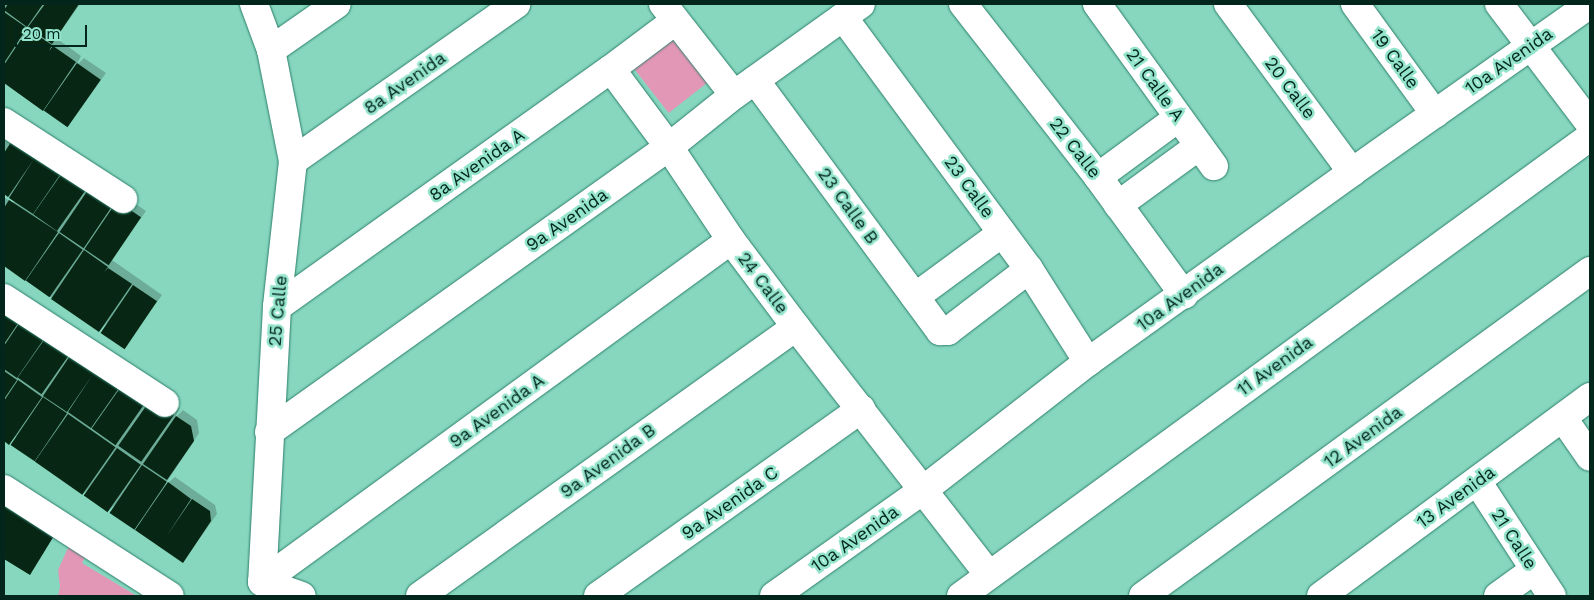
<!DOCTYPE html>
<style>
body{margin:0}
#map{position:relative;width:1594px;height:600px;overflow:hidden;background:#87d7bf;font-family:"Work Sans",sans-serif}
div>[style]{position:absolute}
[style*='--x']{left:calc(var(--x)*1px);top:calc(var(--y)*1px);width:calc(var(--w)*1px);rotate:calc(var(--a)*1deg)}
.green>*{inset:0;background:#e397b6;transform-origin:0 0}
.shadow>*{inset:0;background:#0003}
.building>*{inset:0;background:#072613;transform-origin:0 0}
.roads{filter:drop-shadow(0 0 1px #2c7f6a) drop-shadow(0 0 1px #2c7f6a)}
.minor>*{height:28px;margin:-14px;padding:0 14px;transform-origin:14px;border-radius:14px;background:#fff}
span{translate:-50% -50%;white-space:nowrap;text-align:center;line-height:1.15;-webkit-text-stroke:5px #94e4cc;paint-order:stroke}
.street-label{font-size:18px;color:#02251c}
.frame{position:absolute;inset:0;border:5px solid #02251c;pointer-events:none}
.scale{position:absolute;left:15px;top:25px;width:72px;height:22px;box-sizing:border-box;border:2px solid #02251c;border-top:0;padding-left:6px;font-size:15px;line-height:18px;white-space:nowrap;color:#02251c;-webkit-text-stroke:4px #94e4cc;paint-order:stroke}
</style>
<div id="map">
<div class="green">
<div style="left:667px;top:28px;width:68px;height:51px;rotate:52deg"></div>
<div style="clip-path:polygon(72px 539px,88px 551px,82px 563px,137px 596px,58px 596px,60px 587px,58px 570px)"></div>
</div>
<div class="shadow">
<div style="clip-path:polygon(4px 4px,80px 4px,56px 38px,81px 56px,76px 66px,84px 58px,106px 73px,68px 126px,51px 101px,43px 109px,4px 81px)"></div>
<div style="clip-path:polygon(evenodd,4px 114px,146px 211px,112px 260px,162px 295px,124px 348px,107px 323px,99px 331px,28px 281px,34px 270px,25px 279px,4px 265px,4px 197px,13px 203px,14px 201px,4px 194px,4px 114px,43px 202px,39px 210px,37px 208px,43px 202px)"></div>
<div style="clip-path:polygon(4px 295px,180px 408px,174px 419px,183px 410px,197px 420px,199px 433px,164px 486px,175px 477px,215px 505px,217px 514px,183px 562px,143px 518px,133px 528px,117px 503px,108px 511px,92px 485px,83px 494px,43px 451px,34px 460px,16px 436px,9px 443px,4px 440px)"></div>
<div style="clip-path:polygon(4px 482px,65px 519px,29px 574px,4px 559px)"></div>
</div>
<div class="building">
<div style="clip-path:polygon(8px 4px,43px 4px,27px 27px,4px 10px)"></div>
<div style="clip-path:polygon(45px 4px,79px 4px,52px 44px,28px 27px)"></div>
<div style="clip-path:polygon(4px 12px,27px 28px,4px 63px)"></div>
<div style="clip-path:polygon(28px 29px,52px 45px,49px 51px,53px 46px,76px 62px,43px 111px,4px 83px,4px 65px)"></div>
<div style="left:77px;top:63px;width:29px;height:58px;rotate:35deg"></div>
<div style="clip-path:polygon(17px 133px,66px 166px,33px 214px,9px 198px,34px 159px,8px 197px,4px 194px,4px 153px)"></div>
<div style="left:67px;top:166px;width:29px;height:59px;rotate:35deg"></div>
<div style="left:92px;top:184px;width:29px;height:58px;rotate:34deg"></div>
<div style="clip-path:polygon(9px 200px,58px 232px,25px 281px,4px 266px,4px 208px)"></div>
<div style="left:117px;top:201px;width:29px;height:58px;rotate:34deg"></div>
<div style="left:59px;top:233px;width:29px;height:58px;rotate:35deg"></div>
<div style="clip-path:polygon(84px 250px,108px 267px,104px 272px,108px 268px,132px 284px,99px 332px,51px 299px)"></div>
<div style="left:133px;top:285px;width:29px;height:58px;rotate:34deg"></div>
<div style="clip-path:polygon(4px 298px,25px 313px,4px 344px)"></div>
<div style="clip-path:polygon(26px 313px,50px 330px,17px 378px,4px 369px,4px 346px)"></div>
<div style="left:51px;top:330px;width:29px;height:58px;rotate:35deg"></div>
<div style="clip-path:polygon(76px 347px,124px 381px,91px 428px,68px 412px,93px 374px,67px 412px,43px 396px)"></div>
<div style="clip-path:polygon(4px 371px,17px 380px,4px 399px)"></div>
<div style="clip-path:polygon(18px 380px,42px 397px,9px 445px,4px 441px,4px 401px)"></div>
<div style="left:125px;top:381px;width:29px;height:58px;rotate:35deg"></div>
<div style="left:43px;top:397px;width:29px;height:58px;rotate:34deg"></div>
<div style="left:151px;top:399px;width:28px;height:57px;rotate:35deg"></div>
<div style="left:68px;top:414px;width:58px;height:58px;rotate:35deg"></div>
<div style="clip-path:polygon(176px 416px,191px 426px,194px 441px,167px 480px,143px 464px)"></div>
<div style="left:117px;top:448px;width:29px;height:58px;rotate:35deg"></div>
<div style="left:142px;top:465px;width:30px;height:58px;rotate:34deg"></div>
<div style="clip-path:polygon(168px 482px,191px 499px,166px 537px,192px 499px,210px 511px,211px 521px,183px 563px,135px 530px)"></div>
<div style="clip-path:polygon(10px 495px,60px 526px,30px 575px,4px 559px,4px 505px)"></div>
</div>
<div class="roads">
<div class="minor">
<div style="--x:254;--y:4;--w:49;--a:69.7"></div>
<div style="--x:271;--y:50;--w:113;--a:78.8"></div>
<div style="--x:293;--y:161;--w:147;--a:96.3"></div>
<div style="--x:277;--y:307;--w:275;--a:93.1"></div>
<div style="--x:663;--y:4;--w:115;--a:52"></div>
<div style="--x:963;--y:4;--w:219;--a:52"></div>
<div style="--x:1098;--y:177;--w:146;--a:53.9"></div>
<div style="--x:1097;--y:4;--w:200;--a:54.2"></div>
<div style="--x:1228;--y:4;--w:209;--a:53.6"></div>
<div style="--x:1355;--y:4;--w:136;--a:54"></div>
<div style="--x:1499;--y:4;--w:151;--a:52.8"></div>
<div style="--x:843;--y:17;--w:313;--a:53.6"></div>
<div style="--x:1029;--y:269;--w:110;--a:57.6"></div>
<div style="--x:271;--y:50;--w:80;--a:-34.9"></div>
<div style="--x:611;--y:69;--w:97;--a:53.4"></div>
<div style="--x:669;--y:147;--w:112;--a:56.3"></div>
<div style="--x:731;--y:240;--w:109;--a:53.2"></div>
<div style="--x:796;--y:327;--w:314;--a:52.1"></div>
<div style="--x:755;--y:80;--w:312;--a:53.6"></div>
<div style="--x:940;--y:331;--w:8;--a:0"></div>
<div style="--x:948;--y:331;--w:102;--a:-37.4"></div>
<div style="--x:4;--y:122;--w:142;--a:32.9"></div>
<div style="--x:293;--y:161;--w:273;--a:-35.1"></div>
<div style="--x:1098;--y:177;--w:99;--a:-36.4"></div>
<div style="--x:1118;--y:205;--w:100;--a:-36.1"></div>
<div style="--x:915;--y:297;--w:108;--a:-36.3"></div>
<div style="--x:4;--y:298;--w:192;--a:33.1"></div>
<div style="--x:277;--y:307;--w:410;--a:-35.5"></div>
<div style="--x:611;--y:69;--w:80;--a:-36.9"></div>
<div style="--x:1563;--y:418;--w:47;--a:55.3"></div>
<div style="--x:269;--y:432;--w:491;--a:-35.5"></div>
<div style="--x:669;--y:147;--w:83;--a:-38.7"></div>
<div style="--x:734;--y:95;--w:156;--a:-35.6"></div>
<div style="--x:1477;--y:481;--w:137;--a:56.9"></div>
<div style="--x:4;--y:489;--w:197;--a:32.8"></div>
<div style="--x:262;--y:582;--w:580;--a:-36.1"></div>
<div style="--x:262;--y:582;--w:42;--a:19.3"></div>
<div style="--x:420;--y:596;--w:462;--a:-35.6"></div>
<div style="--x:598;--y:596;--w:323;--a:-35.4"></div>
<div style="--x:774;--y:596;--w:181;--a:-35.4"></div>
<div style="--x:922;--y:491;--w:210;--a:-37.9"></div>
<div style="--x:1088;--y:362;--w:325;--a:-35.7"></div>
<div style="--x:1352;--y:172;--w:291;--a:-35.2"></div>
<div style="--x:961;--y:596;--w:779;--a:-36.12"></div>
<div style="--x:1143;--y:596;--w:553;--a:-36.02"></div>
<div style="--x:1321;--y:596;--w:335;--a:-36.5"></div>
<div style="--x:1498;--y:596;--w:44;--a:-35.8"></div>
</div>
</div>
<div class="street-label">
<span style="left:1395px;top:59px;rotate:54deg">19 Calle</span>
<span style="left:1509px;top:61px;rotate:-35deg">10a Avenida</span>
<span style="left:405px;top:83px;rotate:-35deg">8a Avenida</span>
<span style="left:1155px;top:85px;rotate:54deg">21 Calle A</span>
<span style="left:1290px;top:88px;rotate:53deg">20 Calle</span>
<span style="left:1075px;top:148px;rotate:52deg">22 Calle</span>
<span style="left:477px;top:165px;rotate:-35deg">8a Avenida A</span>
<span style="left:969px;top:187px;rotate:54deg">23 Calle</span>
<span style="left:848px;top:206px;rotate:54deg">23 Calle B</span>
<span style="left:567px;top:220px;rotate:-35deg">9a Avenida</span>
<span style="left:763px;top:283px;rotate:53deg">24 Calle</span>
<span style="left:1180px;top:297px;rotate:-36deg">10a Avenida</span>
<span style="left:278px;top:311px;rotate:-85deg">25 Calle</span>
<span style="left:1275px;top:366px;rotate:-36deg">11 Avenida</span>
<span style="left:497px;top:411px;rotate:-36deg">9a Avenida A</span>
<span style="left:1363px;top:437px;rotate:-36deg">12 Avenida</span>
<span style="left:608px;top:461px;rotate:-36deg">9a Avenida B</span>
<span style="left:1456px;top:497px;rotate:-36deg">13 Avenida</span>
<span style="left:730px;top:503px;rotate:-35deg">9a Avenida C</span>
<span style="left:855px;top:539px;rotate:-35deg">10a Avenida</span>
<span style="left:1514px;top:539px;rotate:57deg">21 Calle</span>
</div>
<div class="frame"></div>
<div class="scale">20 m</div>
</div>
